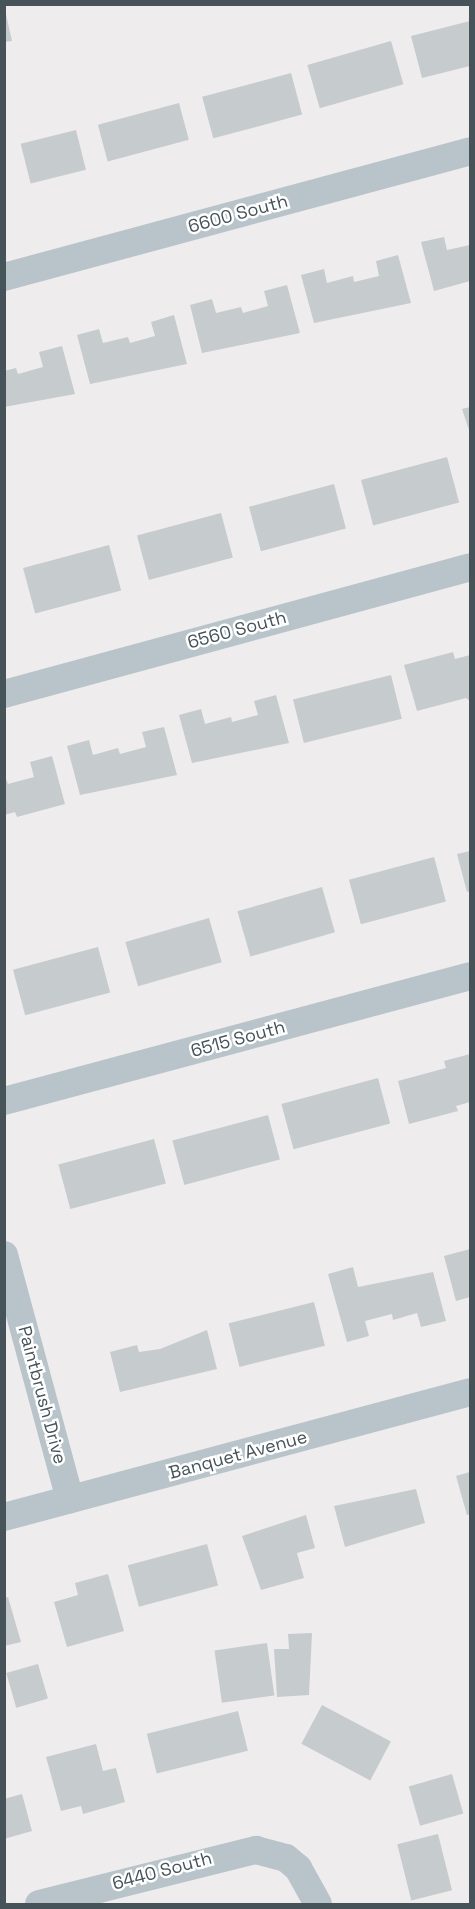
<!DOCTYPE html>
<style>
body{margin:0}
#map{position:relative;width:475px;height:1909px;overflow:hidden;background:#efeced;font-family:"Space Grotesk",sans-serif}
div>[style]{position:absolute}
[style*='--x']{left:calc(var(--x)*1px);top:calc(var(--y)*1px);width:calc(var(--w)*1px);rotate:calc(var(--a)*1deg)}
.building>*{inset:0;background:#c6cbce;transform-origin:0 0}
.minor>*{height:28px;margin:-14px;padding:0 14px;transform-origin:14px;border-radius:14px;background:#b8c4c9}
span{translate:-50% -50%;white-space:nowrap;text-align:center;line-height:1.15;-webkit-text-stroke:5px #fff;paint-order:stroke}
.street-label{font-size:18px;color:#465459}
.frame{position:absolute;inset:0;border:6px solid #465459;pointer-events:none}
</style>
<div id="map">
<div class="building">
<div style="clip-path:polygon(4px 5px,12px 41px,4px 42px)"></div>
<div style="clip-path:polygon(470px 21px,470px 66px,422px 78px,411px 36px)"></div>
<div style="left:391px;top:41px;width:45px;height:87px;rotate:74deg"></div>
<div style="left:291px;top:73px;width:43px;height:92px;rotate:75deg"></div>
<div style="left:179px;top:103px;width:38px;height:84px;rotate:75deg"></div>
<div style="left:76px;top:130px;width:41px;height:57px;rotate:76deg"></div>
<div style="clip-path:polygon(444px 237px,447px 250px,470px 245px,470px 281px,434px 291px,421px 242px)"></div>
<div style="clip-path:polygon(398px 255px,411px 303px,314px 323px,301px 275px,324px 269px,327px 283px,353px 276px,354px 282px,379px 276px,376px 261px)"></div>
<div style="clip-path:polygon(287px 285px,300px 333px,202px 353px,190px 305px,212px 299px,216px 313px,241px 307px,243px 313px,268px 306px,264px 291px)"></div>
<div style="clip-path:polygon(174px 315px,187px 364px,90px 384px,77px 335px,99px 329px,103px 343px,128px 337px,130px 343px,155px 336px,151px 322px)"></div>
<div style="clip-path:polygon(62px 346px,75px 394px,4px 407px,4px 371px,16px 368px,18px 374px,43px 367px,39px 352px)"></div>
<div style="clip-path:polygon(470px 407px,470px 433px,462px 409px)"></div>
<div style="left:447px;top:457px;width:47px;height:89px;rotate:75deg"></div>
<div style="left:334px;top:484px;width:46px;height:88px;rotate:75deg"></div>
<div style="left:221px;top:513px;width:46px;height:87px;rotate:75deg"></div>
<div style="left:109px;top:545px;width:47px;height:89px;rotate:75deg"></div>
<div style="clip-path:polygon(453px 652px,455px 659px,470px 655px,470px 701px,466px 698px,417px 711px,404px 665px)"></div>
<div style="left:391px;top:675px;width:45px;height:101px;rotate:76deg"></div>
<div style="clip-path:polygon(276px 695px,289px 743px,192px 763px,179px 715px,201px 709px,205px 724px,231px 717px,232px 722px,258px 715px,254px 701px)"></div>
<div style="clip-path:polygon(164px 727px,177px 775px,80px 795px,67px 746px,89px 740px,93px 755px,118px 748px,120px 754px,146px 747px,142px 732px)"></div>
<div style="clip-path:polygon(52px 756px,65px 804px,17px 817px,15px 812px,4px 815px,4px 774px,8px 784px,34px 777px,30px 762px)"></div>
<div style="clip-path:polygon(470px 851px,470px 891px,467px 892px,457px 854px)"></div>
<div style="left:434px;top:857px;width:46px;height:88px;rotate:75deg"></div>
<div style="left:322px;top:887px;width:47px;height:88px;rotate:74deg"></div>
<div style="left:209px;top:918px;width:46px;height:87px;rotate:74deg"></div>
<div style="left:98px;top:947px;width:47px;height:88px;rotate:75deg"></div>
<div style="clip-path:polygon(470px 1054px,470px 1102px,456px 1106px,458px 1111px,409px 1124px,398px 1081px,446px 1068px,444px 1061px)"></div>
<div style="left:378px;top:1078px;width:47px;height:100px;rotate:75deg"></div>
<div style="left:268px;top:1115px;width:46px;height:99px;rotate:75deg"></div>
<div style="left:154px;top:1139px;width:46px;height:99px;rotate:75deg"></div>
<div style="clip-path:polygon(470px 1249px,470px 1297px,456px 1301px,444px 1256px)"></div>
<div style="clip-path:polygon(353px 1267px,358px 1287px,433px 1272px,446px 1321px,421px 1327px,417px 1313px,393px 1320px,392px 1314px,365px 1321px,369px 1336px,347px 1342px,328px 1274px)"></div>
<div style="left:314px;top:1302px;width:45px;height:88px;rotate:76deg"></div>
<div style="clip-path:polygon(207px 1330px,217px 1369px,120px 1392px,110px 1352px,137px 1345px,139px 1352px,160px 1349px)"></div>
<div style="clip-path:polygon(470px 1472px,470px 1514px,467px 1515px,456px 1476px)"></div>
<div style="clip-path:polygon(416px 1489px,425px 1523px,345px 1547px,334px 1506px)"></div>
<div style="clip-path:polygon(306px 1515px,315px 1548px,297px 1553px,304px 1578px,261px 1590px,242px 1536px)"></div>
<div style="left:207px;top:1544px;width:43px;height:82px;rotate:75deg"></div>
<div style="clip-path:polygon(108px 1574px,124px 1631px,67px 1647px,54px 1602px,78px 1595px,75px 1583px)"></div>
<div style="clip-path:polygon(8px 1597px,21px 1642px,4px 1646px,4px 1598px)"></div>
<div style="clip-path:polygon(312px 1633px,309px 1695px,277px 1697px,274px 1649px,289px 1649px,288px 1634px)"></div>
<div style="left:267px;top:1643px;width:53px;height:53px;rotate:82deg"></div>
<div style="left:38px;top:1664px;width:36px;height:33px;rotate:74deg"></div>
<div style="left:322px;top:1705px;width:78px;height:44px;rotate:28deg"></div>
<div style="left:238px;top:1711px;width:41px;height:94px;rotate:76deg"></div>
<div style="clip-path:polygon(96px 1744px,103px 1771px,116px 1768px,125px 1802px,83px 1814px,81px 1806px,61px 1811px,46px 1757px)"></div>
<div style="left:452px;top:1774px;width:41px;height:45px;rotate:74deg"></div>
<div style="clip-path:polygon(22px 1794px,32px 1831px,4px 1839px,4px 1799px)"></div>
<div style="left:438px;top:1834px;width:58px;height:42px;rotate:76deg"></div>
</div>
<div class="minor">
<div style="--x:4;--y:277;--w:483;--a:-15.1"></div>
<div style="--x:4;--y:694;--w:483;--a:-15.2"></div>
<div style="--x:4;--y:1101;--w:482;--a:-15"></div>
<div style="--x:4;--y:1255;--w:253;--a:74.9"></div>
<div style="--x:4;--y:1517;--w:482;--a:-15"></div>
<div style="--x:39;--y:1904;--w:224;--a:-14"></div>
<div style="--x:256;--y:1850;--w:31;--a:15"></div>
<div style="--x:286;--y:1858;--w:16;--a:40"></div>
<div style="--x:298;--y:1868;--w:41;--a:60.9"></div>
</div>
<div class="street-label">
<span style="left:238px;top:214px;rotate:-15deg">6600 South</span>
<span style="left:237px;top:630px;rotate:-15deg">6560 South</span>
<span style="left:238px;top:1039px;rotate:-15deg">6515 South</span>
<span style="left:42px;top:1395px;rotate:75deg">Paintbrush Drive</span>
<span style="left:238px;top:1455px;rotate:-15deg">Banquet Avenue</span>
<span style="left:162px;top:1871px;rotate:-15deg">6440 South</span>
</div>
<div class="frame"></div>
</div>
